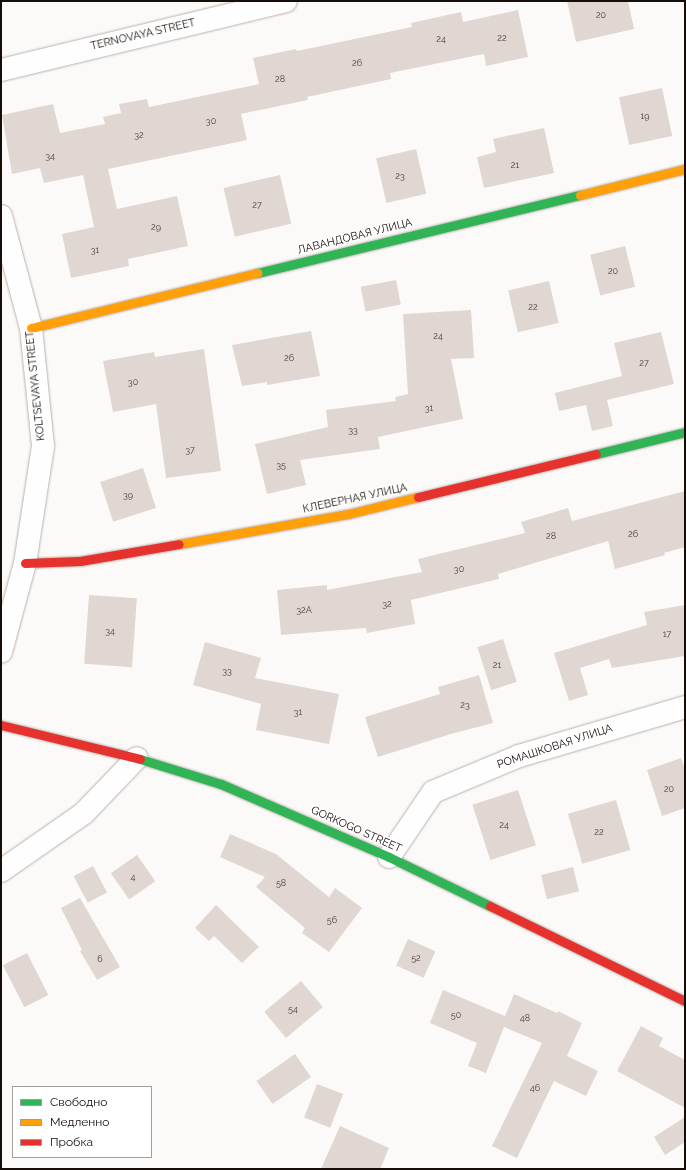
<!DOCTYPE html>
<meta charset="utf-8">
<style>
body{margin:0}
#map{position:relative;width:686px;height:1170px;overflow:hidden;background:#fcfaf8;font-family:Raleway,sans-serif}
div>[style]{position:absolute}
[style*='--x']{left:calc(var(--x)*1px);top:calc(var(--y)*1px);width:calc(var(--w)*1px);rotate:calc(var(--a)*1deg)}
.building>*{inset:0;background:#e1d7d2;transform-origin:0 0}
.roads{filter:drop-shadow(0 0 1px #b7b1ae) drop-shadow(0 0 1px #b7b1ae)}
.street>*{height:22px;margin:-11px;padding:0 11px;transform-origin:11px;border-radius:11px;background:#fffefe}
.fast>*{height:9px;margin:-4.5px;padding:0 4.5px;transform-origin:4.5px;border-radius:4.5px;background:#30b455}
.slow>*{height:9px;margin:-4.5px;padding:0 4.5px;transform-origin:4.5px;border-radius:4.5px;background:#ff9f0a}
.jam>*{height:9px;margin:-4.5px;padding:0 4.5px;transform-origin:4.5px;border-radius:4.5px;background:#e5322d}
span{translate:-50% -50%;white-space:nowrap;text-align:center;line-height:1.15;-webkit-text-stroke:3px #fff;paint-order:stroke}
.number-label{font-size:9px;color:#49403b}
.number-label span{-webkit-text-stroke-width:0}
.street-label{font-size:11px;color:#160d09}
.frame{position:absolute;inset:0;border:2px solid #160d09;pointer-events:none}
.legend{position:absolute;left:12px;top:1086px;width:140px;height:72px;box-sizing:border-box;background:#fff;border:1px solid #a29e9d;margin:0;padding:5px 7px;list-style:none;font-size:12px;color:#160d09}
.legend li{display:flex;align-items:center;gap:8px;height:20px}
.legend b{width:20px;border:1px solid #a29e9d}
</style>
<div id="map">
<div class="building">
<div style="clip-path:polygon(567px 1px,628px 1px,634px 29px,576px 42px)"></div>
<div style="clip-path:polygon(518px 10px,528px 57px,486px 66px,484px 54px,390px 73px,391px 79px,307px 97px,308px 100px,241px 114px,247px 140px,108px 169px,117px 209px,177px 196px,188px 246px,128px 259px,129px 266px,71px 278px,62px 234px,94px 227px,83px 175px,44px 183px,40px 168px,12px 174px,2px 115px,53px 104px,60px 133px,105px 124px,103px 117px,121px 113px,119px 104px,147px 99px,149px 107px,259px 84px,253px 58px,296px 49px,297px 51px,412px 27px,411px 23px,461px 12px,463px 22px)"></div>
<div style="left:662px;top:88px;width:49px;height:44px;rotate:78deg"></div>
<div style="clip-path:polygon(544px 128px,554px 173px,484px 188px,477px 157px,496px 152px,493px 139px)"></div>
<div style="left:416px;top:149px;width:46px;height:41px;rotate:77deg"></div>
<div style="left:280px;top:175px;width:50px;height:58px;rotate:77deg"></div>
<div style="left:625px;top:246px;width:42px;height:36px;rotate:76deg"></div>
<div style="left:396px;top:280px;width:25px;height:36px;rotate:79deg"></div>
<div style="left:549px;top:281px;width:43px;height:42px;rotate:77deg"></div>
<div style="clip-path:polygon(471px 310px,474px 358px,451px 359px,463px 419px,378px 437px,380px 449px,300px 460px,306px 485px,267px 494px,255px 444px,328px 427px,326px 410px,396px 401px,395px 397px,408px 394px,403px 314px)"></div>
<div style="clip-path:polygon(311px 331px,320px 376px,267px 385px,267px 382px,242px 386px,232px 345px)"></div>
<div style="clip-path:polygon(661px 332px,674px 384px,607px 400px,613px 426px,592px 431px,586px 405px,559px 411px,555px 393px,622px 376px,614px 343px)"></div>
<div style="clip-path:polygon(204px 349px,221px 471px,166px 478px,156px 404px,113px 412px,103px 361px,154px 352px,155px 357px)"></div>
<div style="left:143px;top:468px;width:42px;height:45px;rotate:72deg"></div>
<div style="clip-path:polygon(685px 491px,685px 547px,664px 553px,665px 555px,615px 569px,608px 541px,498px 574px,499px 579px,411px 600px,415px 624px,367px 633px,366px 628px,281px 635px,277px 590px,327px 585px,327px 590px,422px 572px,418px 559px,525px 533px,521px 522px,568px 508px,572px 521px)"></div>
<div style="left:89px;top:595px;width:48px;height:69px;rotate:4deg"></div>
<div style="clip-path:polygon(685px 605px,685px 656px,612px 668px,609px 659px,580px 668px,588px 695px,569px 701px,554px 653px,647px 625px,644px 612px)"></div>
<div style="left:503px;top:639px;width:45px;height:27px;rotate:72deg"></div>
<div style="clip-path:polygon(205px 642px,261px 658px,255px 678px,339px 694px,329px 744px,256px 730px,261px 704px,193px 685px)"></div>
<div style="clip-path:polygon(479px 675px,493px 723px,451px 734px,378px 757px,365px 717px,440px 694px,438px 687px)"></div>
<div style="clip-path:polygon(681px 758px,685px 769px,685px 808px,662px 816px,647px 770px)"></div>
<div style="left:518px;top:790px;width:58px;height:48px;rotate:72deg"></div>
<div style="left:616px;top:800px;width:52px;height:50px;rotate:74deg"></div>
<div style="clip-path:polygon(230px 834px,276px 854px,329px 897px,335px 888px,362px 908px,329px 952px,302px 933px,305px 928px,256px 887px,265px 877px,220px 857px)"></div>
<div style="left:137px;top:855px;width:32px;height:32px;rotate:55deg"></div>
<div style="left:93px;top:866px;width:30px;height:22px;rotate:62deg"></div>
<div style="left:573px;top:867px;width:25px;height:33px;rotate:76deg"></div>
<div style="clip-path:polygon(80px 898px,120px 967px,97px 980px,80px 951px,82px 950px,61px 908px)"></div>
<div style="clip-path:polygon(216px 905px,259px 947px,242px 963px,214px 936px,209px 941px,195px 928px)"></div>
<div style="left:408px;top:939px;width:30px;height:29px;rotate:24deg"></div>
<div style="left:27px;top:953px;width:47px;height:27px;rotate:63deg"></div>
<div style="left:301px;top:981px;width:34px;height:48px;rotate:50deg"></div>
<div style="clip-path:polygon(443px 990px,505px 1016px,514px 994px,557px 1013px,558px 1011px,582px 1023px,567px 1056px,598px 1071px,586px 1096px,554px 1081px,517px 1158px,492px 1146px,542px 1043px,504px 1027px,486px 1073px,468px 1066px,477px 1043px,430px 1023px)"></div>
<div style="clip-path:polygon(641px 1026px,663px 1038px,659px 1046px,685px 1060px,685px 1108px,617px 1071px)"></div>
<div style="left:295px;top:1054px;width:28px;height:47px;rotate:55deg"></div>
<div style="left:317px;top:1084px;width:28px;height:36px;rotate:21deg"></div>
<div style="clip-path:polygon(685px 1117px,685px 1142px,665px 1155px,654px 1137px)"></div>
<div style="clip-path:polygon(340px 1126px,389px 1148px,380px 1169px,321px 1169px)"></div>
</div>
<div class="roads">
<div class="street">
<div style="--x:1;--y:70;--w:293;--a:-13.6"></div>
<div style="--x:1;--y:216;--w:116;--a:75"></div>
<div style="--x:31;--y:328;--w:119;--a:84.2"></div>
<div style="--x:43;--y:446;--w:118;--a:98.7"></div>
<div style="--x:25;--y:563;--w:92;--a:105.1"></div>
<div style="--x:389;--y:857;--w:78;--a:-55.9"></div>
<div style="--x:433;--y:792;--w:93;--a:-22.7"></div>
<div style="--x:519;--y:756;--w:173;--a:-16.4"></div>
<div style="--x:1;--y:871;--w:101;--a:-34.9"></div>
<div style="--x:84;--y:813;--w:76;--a:-46.1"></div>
</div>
<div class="fast">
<div style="--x:257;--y:273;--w:332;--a:-13.6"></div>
<div style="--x:596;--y:454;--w:92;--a:-13.9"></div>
<div style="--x:140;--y:759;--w:85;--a:17.2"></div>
<div style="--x:221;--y:784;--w:183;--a:23.5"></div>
<div style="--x:389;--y:857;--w:112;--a:25.9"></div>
</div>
<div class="slow">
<div style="--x:580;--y:195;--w:108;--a:-13.9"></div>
<div style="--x:31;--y:328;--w:233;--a:-13.7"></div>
<div style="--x:179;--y:544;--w:172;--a:-10.1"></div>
<div style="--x:348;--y:514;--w:72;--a:-13.7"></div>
</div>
<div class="jam">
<div style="--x:418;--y:497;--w:183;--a:-13.6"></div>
<div style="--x:25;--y:563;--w:55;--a:-2.1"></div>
<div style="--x:80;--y:561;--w:100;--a:-9.7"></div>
<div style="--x:1;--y:725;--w:143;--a:13.7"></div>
<div style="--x:490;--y:906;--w:217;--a:26"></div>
</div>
</div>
<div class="number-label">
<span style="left:601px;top:15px">20</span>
<span style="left:502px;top:38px">22</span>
<span style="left:441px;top:39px">24</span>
<span style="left:357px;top:63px">26</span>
<span style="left:280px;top:79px">28</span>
<span style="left:645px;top:116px">19</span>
<span style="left:211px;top:121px">30</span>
<span style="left:139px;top:135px">32</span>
<span style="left:50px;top:156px">34</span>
<span style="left:515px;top:165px">21</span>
<span style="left:400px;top:176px">23</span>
<span style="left:257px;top:205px">27</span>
<span style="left:156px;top:227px">29</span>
<span style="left:95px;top:250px">31</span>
<span style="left:613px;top:271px">20</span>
<span style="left:533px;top:307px">22</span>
<span style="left:438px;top:336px">24</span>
<span style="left:289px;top:358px">26</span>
<span style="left:644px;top:363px">27</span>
<span style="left:133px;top:382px">30</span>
<span style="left:429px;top:408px">31</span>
<span style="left:353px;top:430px">33</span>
<span style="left:190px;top:450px">37</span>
<span style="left:281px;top:465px">35</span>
<span style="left:128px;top:495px">39</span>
<span style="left:633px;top:534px">26</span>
<span style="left:551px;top:536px">28</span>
<span style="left:459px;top:569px">30</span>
<span style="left:387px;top:604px">32</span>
<span style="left:304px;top:610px">32А</span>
<span style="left:110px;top:631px">34</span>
<span style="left:667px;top:634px">17</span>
<span style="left:497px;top:665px">21</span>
<span style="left:227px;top:671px">33</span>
<span style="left:465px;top:705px">23</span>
<span style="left:298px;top:712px">31</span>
<span style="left:669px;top:789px">20</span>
<span style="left:504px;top:825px">24</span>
<span style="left:599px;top:832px">22</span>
<span style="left:133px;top:877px">4</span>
<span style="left:281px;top:883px">58</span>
<span style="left:332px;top:920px">56</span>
<span style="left:416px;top:958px">52</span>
<span style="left:100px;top:959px">6</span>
<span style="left:293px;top:1009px">54</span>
<span style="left:456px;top:1015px">50</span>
<span style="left:525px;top:1018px">48</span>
<span style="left:535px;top:1088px">46</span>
</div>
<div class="street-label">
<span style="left:143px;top:35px;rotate:-13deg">TERNOVAYA STREET</span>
<span style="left:355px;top:237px;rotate:-14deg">ЛАВАНДОВАЯ УЛИЦА</span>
<span style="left:36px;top:386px;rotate:-96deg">KOLTSEVAYA STREET</span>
<span style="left:355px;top:499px;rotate:-12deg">КЛЕВЕРНАЯ УЛИЦА</span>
<span style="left:555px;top:747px;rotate:-18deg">РОМАШКОВАЯ УЛИЦА</span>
<span style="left:356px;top:830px;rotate:24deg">GORKOGO STREET</span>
</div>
<div class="frame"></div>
<ul class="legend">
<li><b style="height:5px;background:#30b455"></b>Свободно</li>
<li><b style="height:5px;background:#ff9f0a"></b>Медленно</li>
<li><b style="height:5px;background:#e5322d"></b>Пробка</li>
</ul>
</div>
